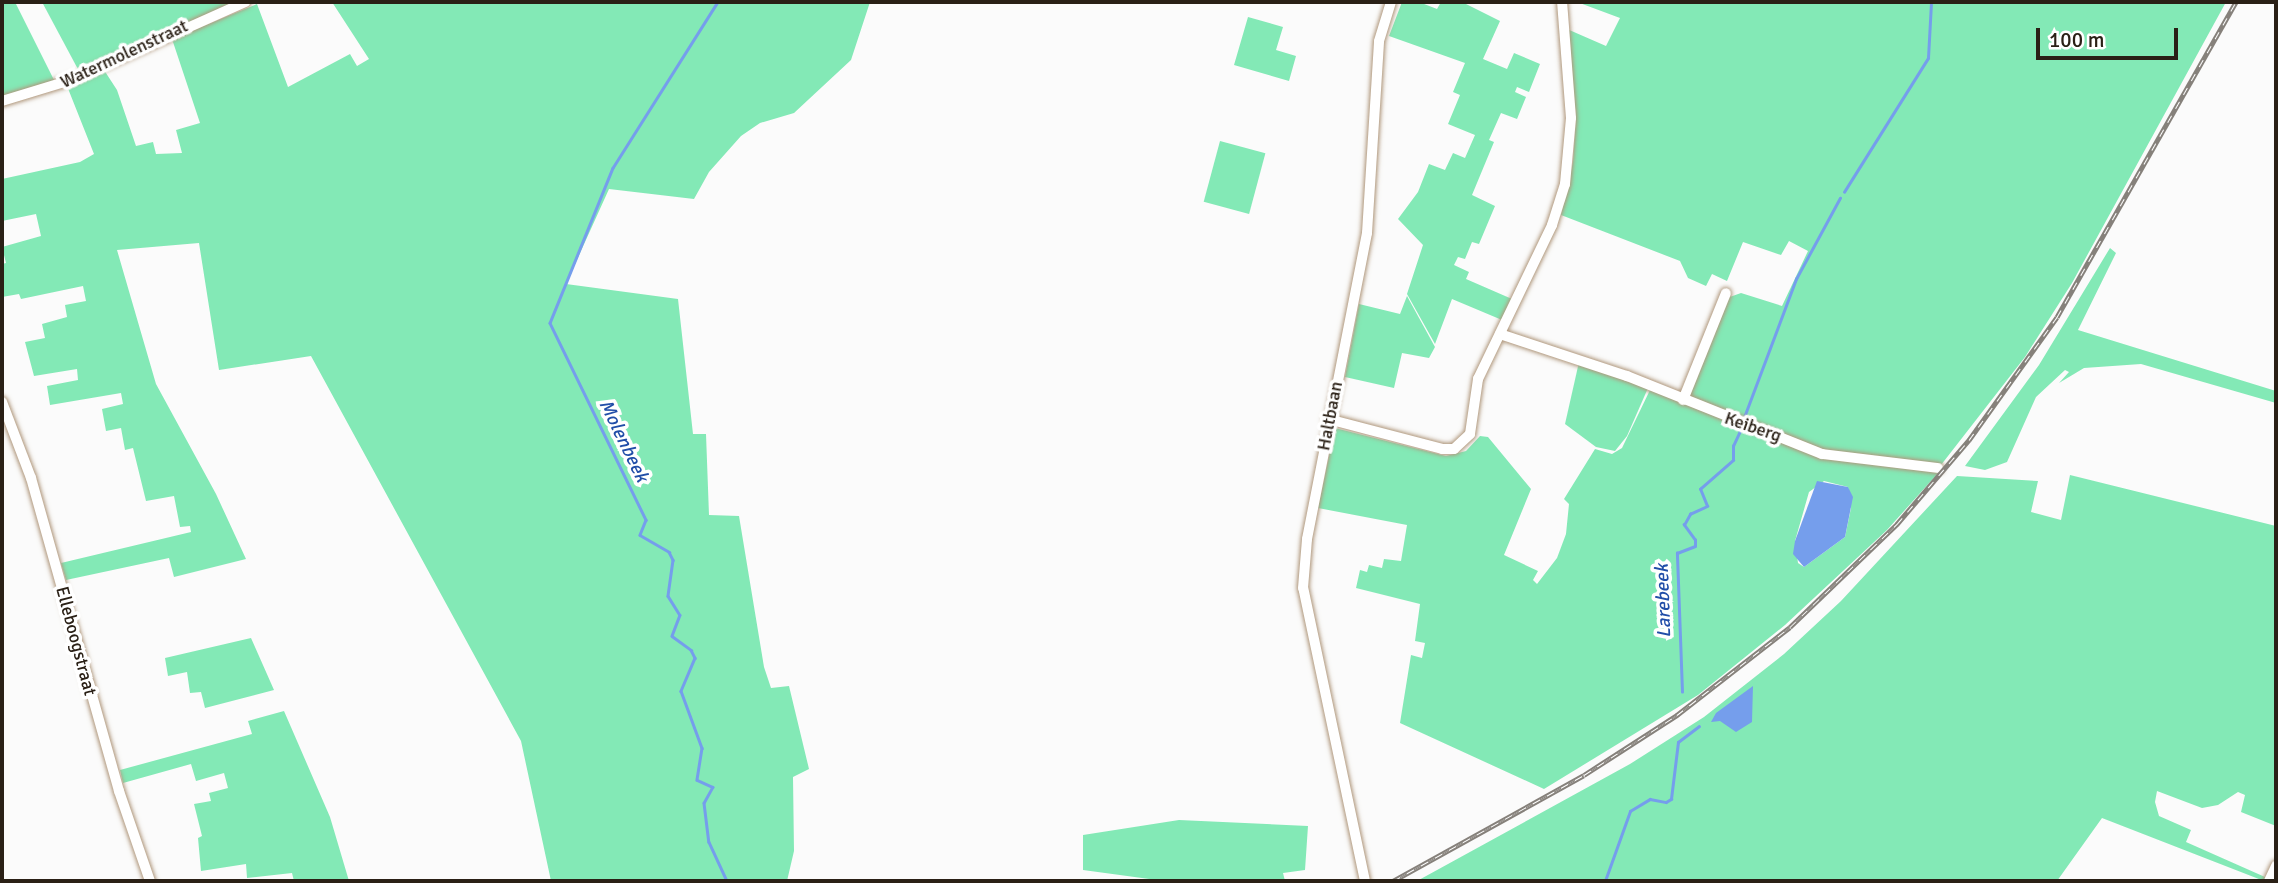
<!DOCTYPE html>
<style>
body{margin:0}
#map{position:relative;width:2278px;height:883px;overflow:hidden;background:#fbfbfb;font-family:Signika,sans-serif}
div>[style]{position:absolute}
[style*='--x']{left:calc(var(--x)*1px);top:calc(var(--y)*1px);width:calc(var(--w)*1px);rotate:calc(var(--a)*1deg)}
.green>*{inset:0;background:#83e9b6;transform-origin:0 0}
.water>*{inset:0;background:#759eec}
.stream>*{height:2.5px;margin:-1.25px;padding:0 1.25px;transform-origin:1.25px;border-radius:1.25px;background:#759eec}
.roads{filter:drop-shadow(0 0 2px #b0987d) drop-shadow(0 0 2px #b0987d)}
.street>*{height:10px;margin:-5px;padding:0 5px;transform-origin:5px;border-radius:5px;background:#fff}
.rail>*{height:5px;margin-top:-2.5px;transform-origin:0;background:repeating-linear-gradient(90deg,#fff 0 8px,#86817b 0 16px);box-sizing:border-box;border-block:2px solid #86817b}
span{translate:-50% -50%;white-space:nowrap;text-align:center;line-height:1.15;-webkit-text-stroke:7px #fff;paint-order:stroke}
.street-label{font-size:18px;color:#2a2016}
.water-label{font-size:19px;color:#214ea8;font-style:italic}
.frame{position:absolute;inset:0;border:4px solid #2a2016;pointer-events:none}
.scale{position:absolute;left:2036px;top:28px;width:142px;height:32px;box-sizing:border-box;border:4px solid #2a2016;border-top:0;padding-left:9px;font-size:21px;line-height:24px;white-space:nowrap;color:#2a2016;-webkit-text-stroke:5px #fff;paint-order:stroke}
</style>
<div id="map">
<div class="green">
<div style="clip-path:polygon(2px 2px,15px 2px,55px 82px,2px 98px)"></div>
<div style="clip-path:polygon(42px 2px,237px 2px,80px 73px)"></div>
<div style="clip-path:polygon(332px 2px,870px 2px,851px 60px,794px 113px,760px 123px,741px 136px,709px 172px,694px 199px,609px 189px,566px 284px,678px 299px,693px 434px,706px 434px,709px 515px,739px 516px,764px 667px,771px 688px,789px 686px,809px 769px,793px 777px,794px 851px,787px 881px,551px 881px,521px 741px,311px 356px,219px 370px,199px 243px,117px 250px,156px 384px,216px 494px,246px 559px,174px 577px,169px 558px,66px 580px,61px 563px,191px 532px,190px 526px,180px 527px,174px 496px,146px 501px,133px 448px,125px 450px,121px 428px,106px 431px,102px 409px,123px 404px,121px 393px,50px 405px,47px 386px,78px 380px,77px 369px,34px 376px,25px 342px,45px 338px,42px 324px,67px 317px,65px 305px,86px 301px,83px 286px,21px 299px,19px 294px,2px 297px,2px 264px,6px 263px,2px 247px,41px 236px,36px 214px,2px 221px,2px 179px,80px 162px,94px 154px,67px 86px,104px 70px,117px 90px,136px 146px,153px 142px,156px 154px,182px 153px,176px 130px,200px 123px,172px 39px,257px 4px,288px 87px,350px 54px,357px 66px,369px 59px)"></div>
<div style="clip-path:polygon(1402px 2px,1419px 2px,1437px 9px,1441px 2px,1462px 2px,1500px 21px,1483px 59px,1507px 69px,1514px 53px,1540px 64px,1529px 92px,1517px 87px,1515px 92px,1526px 97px,1517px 119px,1501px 113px,1489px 140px,1494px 142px,1472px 195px,1495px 206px,1479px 244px,1472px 242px,1465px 259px,1458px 257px,1454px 265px,1469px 272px,1466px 279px,1512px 299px,1502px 320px,1452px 299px,1435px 344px,1407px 294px,1423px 245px,1398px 219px,1418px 192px,1429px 164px,1445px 170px,1453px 153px,1465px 158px,1475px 135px,1448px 124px,1460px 95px,1453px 92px,1465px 63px,1389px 36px)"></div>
<div style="clip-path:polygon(1577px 2px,2226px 2px,2072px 283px,2025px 357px,1941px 465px,1835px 454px,1688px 396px,1727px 298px,1741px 293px,1782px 306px,1808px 251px,1789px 241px,1781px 255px,1743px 242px,1727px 281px,1712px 274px,1706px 286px,1688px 278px,1680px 261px,1561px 215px,1573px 162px,1576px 117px,1567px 29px,1606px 46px,1620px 18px)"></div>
<div style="clip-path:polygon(1248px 17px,1283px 27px,1276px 50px,1296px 56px,1289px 81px,1234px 65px)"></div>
<div style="left:1220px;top:141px;width:47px;height:63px;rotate:15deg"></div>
<div style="clip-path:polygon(2110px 248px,2116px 253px,2078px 330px,2276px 391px,2276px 403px,2141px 364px,2084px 368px,2059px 383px,2069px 372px,2065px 370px,2036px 397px,2007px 462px,1985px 470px,1965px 466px,2039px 365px)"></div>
<div style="clip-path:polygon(1407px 296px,1435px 347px,1429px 358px,1402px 353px,1394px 388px,1345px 377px,1359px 304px,1400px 314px)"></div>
<div style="clip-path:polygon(1579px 362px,1648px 388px,1627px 436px,1615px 451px,1596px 447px,1565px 424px)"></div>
<div style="clip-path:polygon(evenodd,1650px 390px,1813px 451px,1939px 472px,1887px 530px,1785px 625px,1698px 695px,1544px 789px,1400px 723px,1411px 655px,1422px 658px,1425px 643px,1415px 641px,1420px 604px,1356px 588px,1360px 570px,1367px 572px,1369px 565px,1382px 568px,1384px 559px,1401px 561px,1407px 525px,1318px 508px,1335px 428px,1446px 456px,1466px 451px,1480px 436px,1488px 437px,1531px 489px,1504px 555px,1538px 571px,1533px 580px,1537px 584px,1557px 558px,1566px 534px,1569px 504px,1564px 499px,1595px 449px,1612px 454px,1622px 448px,1650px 390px,1824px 481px,1848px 487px,1851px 508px,1845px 537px,1804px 567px,1798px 563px,1795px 541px,1809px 492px,1824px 481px)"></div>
<div style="clip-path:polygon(2070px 475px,2276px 526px,2276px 826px,2241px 812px,2245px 795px,2238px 792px,2218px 805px,2202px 808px,2157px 791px,2155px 802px,2159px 816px,2191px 830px,2186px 842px,2265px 877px,2264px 881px,2102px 818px,2057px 881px,1417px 881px,1630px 764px,1704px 717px,1784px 654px,1841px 601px,1957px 476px,2038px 481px,2031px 512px,2061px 520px)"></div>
<div style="clip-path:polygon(251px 638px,274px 690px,205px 708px,201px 692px,190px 693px,187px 672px,168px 676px,165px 658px)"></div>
<div style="clip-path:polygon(284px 711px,330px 817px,349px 881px,294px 881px,292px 873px,247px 878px,246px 864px,201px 871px,198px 838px,202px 836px,194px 804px,211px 801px,209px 793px,228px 788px,224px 773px,196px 781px,191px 764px,123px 783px,120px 770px,252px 734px,248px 721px)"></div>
<div style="clip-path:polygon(1179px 820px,1308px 826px,1305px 870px,1283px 873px,1285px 881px,1164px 881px,1083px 870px,1083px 835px)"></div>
</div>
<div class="water">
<div style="clip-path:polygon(1817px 481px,1848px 487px,1853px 497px,1845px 537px,1804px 567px,1793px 554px,1795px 541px)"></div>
<div style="clip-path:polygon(1753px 686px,1752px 722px,1736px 732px,1720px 721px,1711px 722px,1716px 713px)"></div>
</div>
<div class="stream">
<div style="--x:718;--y:2;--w:196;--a:122.3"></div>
<div style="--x:613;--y:168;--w:167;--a:112.1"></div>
<div style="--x:550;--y:323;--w:219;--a:64"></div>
<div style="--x:646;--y:520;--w:16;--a:112"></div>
<div style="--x:640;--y:535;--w:34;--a:30"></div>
<div style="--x:669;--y:552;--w:9;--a:63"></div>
<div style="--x:673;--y:560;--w:36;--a:98"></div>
<div style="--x:668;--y:596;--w:22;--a:58"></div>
<div style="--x:680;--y:615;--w:22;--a:111"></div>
<div style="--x:672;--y:636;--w:24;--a:36"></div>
<div style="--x:691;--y:650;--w:9;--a:63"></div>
<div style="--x:695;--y:658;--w:36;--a:113"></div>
<div style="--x:681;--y:691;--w:61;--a:69.8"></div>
<div style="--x:702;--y:748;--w:32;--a:99"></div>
<div style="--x:697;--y:780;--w:17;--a:24"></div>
<div style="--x:713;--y:787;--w:18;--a:119"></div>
<div style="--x:704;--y:803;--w:39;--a:83"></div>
<div style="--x:709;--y:842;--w:43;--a:65.2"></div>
<div style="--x:1844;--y:192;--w:158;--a:-57.9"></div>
<div style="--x:1928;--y:58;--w:56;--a:-86.9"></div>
<div style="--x:1743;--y:420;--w:151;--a:-69.4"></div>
<div style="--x:1796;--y:279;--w:92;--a:-61.5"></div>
<div style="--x:1682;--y:692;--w:139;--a:-92.1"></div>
<div style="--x:1677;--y:553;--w:19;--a:-21"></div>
<div style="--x:1695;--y:546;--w:6;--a:-90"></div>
<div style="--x:1695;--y:540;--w:19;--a:-126"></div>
<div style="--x:1684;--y:525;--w:13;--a:-61"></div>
<div style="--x:1690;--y:514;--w:19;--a:-25"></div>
<div style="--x:1707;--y:506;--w:18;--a:-112"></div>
<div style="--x:1700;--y:489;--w:44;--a:-41.3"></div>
<div style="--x:1733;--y:460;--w:14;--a:-90"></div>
<div style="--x:1733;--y:446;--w:19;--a:-65"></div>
<div style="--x:1605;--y:881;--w:74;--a:-70.3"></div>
<div style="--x:1630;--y:811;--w:23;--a:-31"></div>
<div style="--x:1650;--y:799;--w:16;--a:11"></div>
<div style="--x:1666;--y:802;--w:6;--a:-31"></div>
<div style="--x:1671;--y:799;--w:57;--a:-83"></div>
<div style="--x:1678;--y:742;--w:26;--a:-37"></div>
</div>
<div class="roads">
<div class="street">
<div style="--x:2;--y:101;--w:72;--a:-16.9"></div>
<div style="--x:71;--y:80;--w:191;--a:-24.1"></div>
<div style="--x:1500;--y:334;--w:134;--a:18.3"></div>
<div style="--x:1627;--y:376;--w:210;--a:21.8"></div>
<div style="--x:1822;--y:454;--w:117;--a:6.9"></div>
<div style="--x:1683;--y:400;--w:115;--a:-68.1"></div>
<div style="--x:2;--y:402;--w:81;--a:69.1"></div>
<div style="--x:31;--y:478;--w:325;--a:74.3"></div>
<div style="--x:119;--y:791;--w:95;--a:71"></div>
<div style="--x:1328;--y:419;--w:118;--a:14.7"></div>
<div style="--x:1442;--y:449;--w:12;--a:0"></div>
<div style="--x:1454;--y:449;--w:22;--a:-43"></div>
<div style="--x:1470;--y:434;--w:56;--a:-81.7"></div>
<div style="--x:1478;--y:379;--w:171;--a:-64.3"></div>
<div style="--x:1552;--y:225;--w:43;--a:-72.4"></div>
<div style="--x:1565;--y:184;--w:66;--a:-84.8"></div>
<div style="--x:1571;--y:118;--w:116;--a:-94.4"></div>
<div style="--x:1365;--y:881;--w:299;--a:-101.9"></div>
<div style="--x:1303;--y:588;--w:49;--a:-85.3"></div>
<div style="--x:1307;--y:539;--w:312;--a:-78.9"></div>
<div style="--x:1367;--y:233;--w:192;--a:-86.4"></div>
<div style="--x:1379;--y:41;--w:41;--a:-72.9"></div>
<div style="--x:2269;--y:881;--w:17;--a:-65"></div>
</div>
</div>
<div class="rail">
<div style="--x:1393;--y:881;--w:218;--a:-29"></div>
<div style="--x:1584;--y:775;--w:111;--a:-32.8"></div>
<div style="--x:1677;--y:715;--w:143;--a:-37.9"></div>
<div style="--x:1790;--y:627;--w:149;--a:-43.9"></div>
<div style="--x:1897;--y:524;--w:111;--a:-49.4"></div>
<div style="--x:1969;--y:440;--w:151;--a:-54.4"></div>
<div style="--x:2057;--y:317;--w:362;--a:-60.4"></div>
</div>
<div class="street-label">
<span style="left:124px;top:54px;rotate:-25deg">Watermolenstraat</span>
<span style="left:1330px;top:416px;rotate:-79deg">Haltbaan</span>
<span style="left:1753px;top:427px;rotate:19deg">Keiberg</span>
<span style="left:76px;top:641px;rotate:75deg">Elleboogstraat</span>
</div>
<div class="water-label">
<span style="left:623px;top:441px;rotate:64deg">Molenbeek</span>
<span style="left:1664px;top:601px;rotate:-92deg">Larebeek</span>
</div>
<div class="frame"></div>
<div class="scale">100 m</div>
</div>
